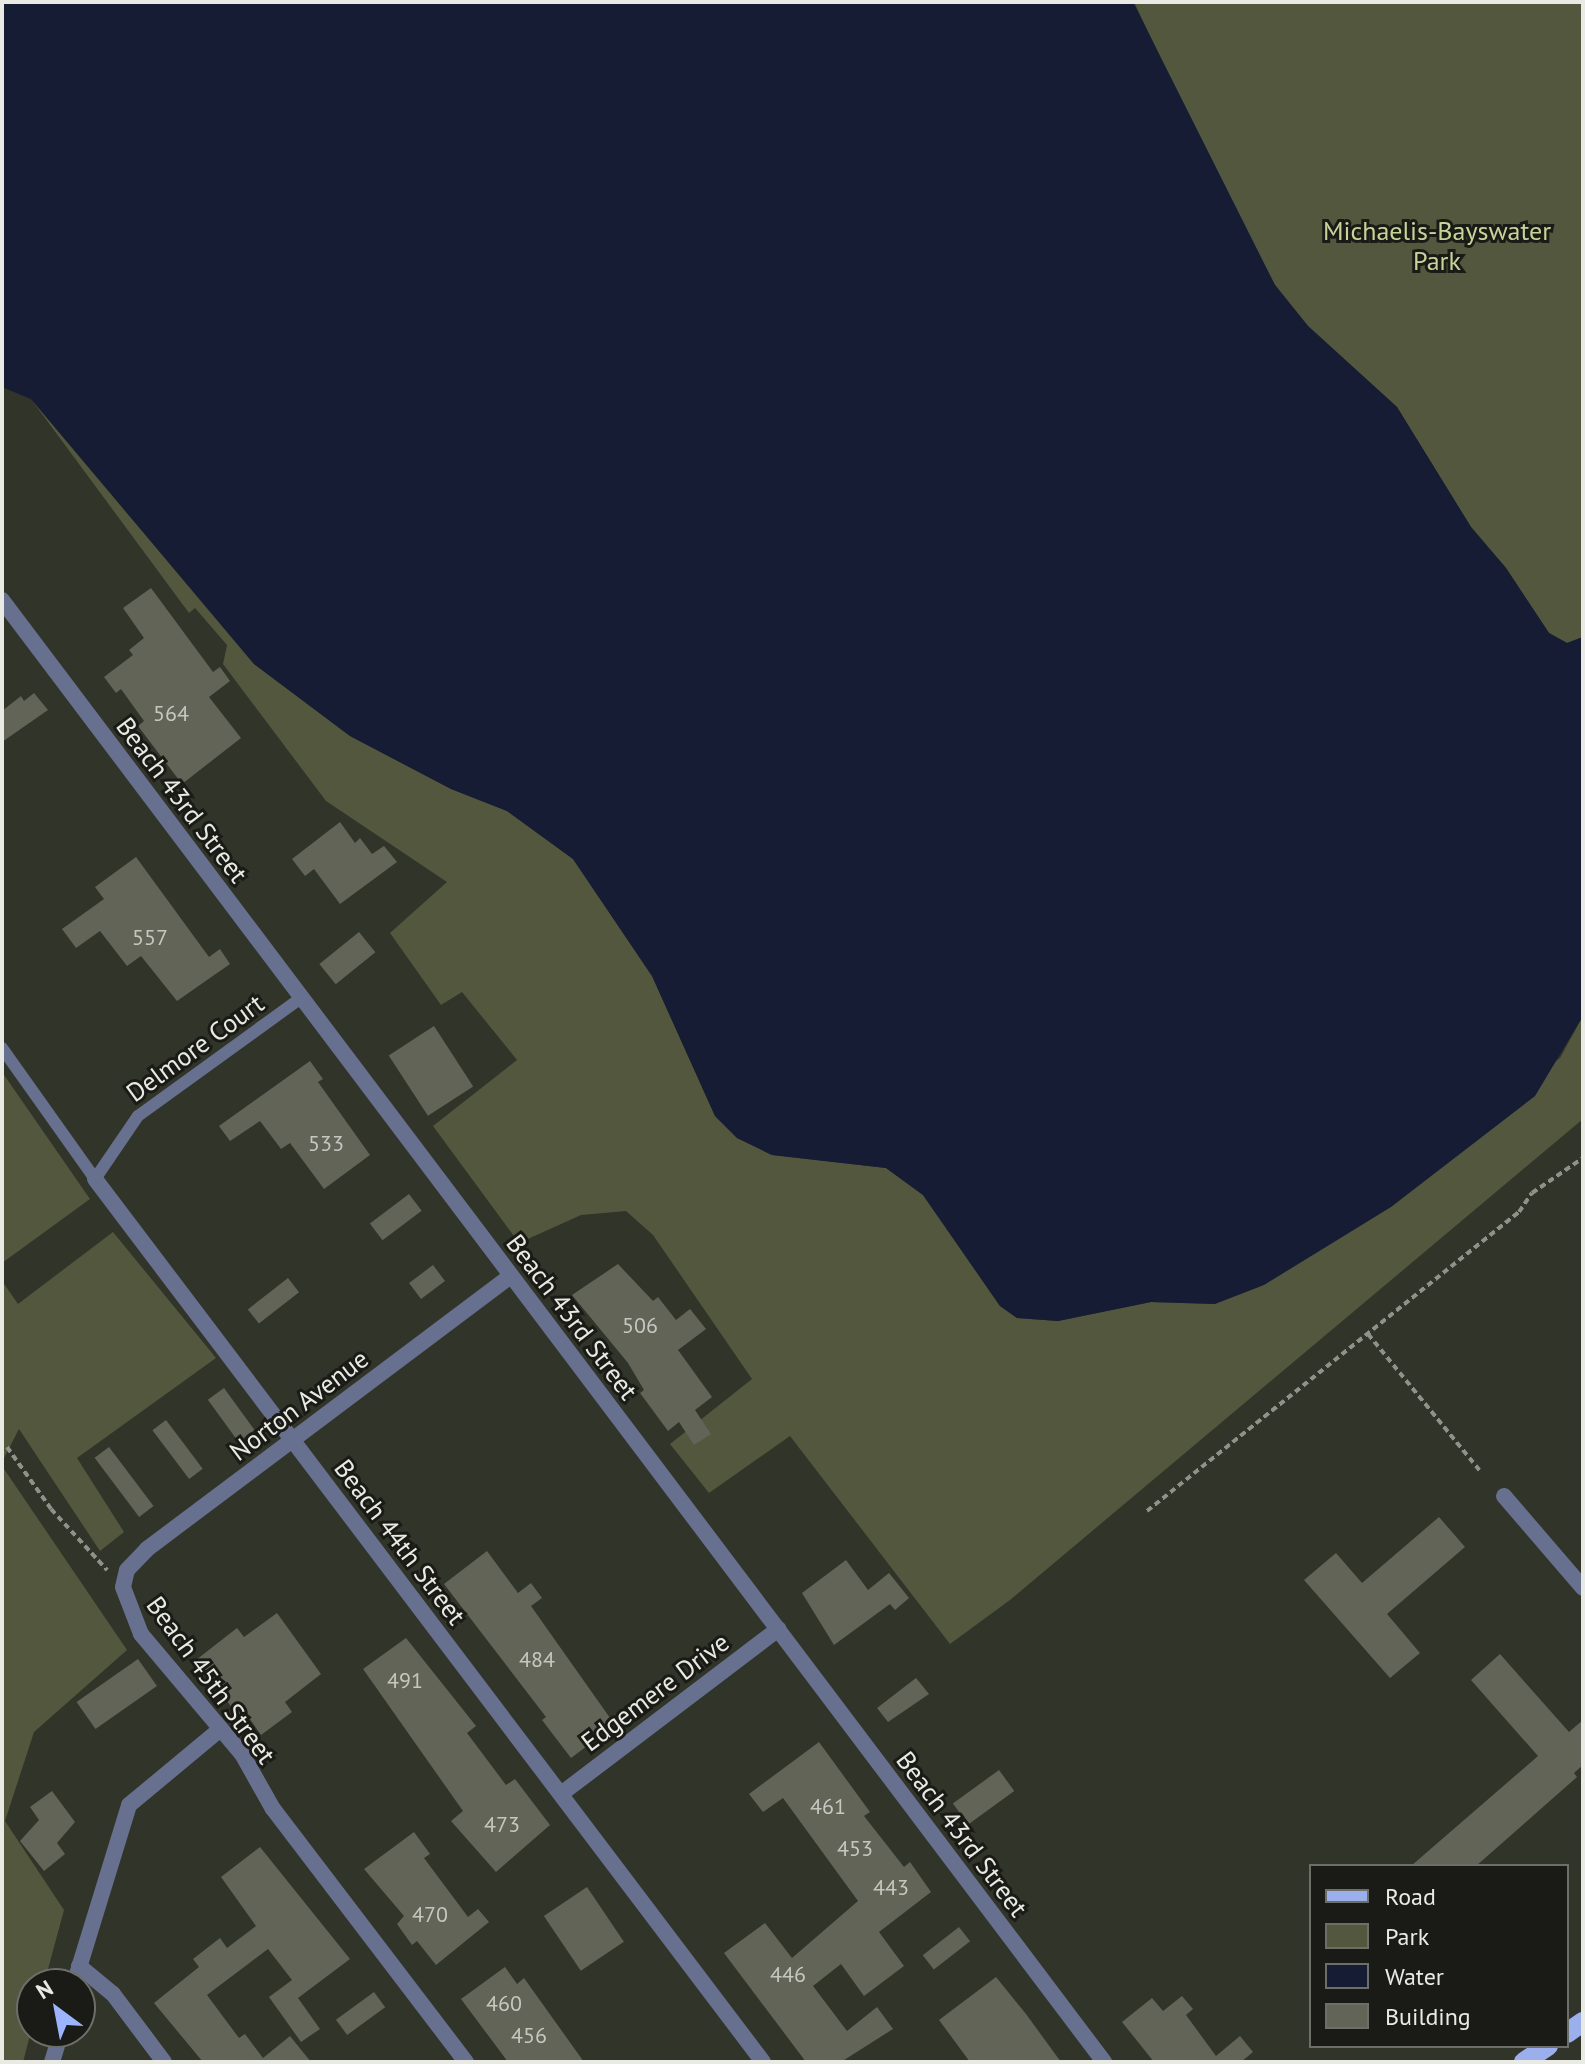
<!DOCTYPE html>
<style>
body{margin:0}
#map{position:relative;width:1585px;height:2064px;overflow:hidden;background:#313429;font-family:"PT Sans",sans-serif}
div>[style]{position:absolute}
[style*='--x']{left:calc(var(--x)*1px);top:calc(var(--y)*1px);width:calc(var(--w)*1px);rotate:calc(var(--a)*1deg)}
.green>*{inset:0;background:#52573e}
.water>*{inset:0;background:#151c34}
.building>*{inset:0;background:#626458;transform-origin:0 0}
.path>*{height:4px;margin-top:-2px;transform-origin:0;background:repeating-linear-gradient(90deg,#8f9289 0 6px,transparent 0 10px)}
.service>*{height:12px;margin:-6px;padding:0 6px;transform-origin:6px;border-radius:6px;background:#67718f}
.minor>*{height:16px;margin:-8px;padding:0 8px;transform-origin:8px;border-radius:8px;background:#67718f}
.primary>*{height:20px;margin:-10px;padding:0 10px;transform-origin:10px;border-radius:10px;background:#9aafeb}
span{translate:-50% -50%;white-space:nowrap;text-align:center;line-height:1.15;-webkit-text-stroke:6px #1a1b16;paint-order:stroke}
.number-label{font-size:22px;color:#c6c8c0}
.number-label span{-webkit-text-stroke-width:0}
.park-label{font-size:26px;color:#c8d39a}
.street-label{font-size:26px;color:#e8eae3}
.frame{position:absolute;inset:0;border:4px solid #e8eae3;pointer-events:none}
.legend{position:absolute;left:1309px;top:1864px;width:260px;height:184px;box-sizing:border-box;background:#1a1b16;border:2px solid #6c6e68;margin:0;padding:10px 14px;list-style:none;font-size:24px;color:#e8eae3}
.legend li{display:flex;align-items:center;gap:16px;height:40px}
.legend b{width:40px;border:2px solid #6c6e68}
.north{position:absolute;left:16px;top:1968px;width:80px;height:80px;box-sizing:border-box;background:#1a1b16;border:2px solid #6c6e68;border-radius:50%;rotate:328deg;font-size:22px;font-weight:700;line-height:32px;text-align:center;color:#e8eae3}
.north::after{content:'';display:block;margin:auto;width:28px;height:36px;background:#9cb4fd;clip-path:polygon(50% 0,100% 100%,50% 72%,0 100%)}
</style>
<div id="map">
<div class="green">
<div style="clip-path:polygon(1134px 2px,1583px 2px,1583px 637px,1567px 643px,1549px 633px,1506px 568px,1471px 527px,1397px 407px,1308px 326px,1275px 285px,1226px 196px)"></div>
<div style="clip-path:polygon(31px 399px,254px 664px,350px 736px,451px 789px,507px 811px,573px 859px,652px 976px,715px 1116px,737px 1138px,772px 1155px,886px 1168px,923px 1195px,1000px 1306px,1017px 1318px,1058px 1321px,1151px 1302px,1215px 1304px,1560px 1058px,1583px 1016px,1583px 1119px,1010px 1600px,950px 1644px,790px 1436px,709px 1493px,670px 1444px,752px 1379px,653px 1235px,626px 1211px,581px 1215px,519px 1243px,433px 1126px,517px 1060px,462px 992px,441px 1005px,390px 933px,447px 882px,326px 801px,223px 664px,227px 645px,195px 608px,189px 613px)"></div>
<div style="clip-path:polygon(2px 1072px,90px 1199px,2px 1263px)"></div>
<div style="clip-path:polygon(113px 1232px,216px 1358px,77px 1458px,124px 1532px,100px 1551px,19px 1429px,2px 1462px,2px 1281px,18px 1304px)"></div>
<div style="clip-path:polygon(2px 1466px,127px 1650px,34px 1732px,5px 1821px,64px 1910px,44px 1984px,32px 1984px,32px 2028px,23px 2062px,2px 2062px)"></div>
</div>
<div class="water">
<div style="clip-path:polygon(2px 2px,1133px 2px,1275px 285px,1308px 326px,1397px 407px,1471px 527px,1506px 568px,1549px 633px,1567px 643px,1583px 637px,1583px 1016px,1535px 1096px,1391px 1207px,1264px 1285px,1215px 1304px,1151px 1302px,1058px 1321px,1017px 1318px,1000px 1306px,923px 1195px,886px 1168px,772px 1155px,737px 1138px,715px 1116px,652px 976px,573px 859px,507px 811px,451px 789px,350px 736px,254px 664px,31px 399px,2px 387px)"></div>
</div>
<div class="building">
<div style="clip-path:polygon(151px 588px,213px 672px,220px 667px,230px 681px,209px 697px,241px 738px,182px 784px,138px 726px,144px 721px,121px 689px,116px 693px,104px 677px,133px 655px,129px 650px,144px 638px,123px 608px)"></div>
<div style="clip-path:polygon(34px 693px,48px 710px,2px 742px,2px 711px,21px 696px,24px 701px)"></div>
<div style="clip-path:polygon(340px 822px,355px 843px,360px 838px,372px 854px,384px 846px,397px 862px,340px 904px,314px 869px,305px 876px,292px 859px)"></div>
<div style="clip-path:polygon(136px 857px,209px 957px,220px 949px,230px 964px,177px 1001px,141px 956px,127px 966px,100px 931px,76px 948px,62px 929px,104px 899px,95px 887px)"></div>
<div style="left:359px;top:932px;width:26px;height:51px;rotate:51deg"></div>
<div style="left:434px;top:1026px;width:72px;height:54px;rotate:57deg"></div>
<div style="clip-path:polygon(310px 1061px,323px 1079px,318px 1082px,370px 1155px,324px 1189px,290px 1143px,281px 1149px,260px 1121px,230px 1141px,219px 1126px)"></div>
<div style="left:409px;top:1194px;width:21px;height:49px;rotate:53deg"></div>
<div style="clip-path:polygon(618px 1264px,653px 1301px,658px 1297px,676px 1320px,690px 1309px,706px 1329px,678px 1350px,712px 1397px,695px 1410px,711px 1434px,694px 1445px,679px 1422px,668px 1431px,640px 1393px,644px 1390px,628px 1363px,572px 1295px)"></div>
<div style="left:433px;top:1265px;width:20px;height:30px;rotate:53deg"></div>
<div style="left:288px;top:1278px;width:18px;height:51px;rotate:52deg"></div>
<div style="left:224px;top:1388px;width:52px;height:20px;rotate:54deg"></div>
<div style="left:166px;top:1420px;width:61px;height:17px;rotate:53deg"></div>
<div style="left:109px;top:1447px;width:74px;height:18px;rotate:53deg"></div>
<div style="clip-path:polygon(1439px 1517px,1465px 1547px,1387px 1614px,1420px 1653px,1390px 1678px,1304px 1580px,1336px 1553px,1362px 1583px)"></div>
<div style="clip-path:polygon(487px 1551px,518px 1593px,531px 1583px,542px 1598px,531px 1606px,615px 1725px,571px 1758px,542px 1720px,546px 1717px,444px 1584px)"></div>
<div style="clip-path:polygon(846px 1560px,868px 1590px,889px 1573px,909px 1598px,895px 1610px,890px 1604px,834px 1645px,802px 1593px)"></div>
<div style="clip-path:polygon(277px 1613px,321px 1674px,285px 1702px,292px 1712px,261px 1735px,245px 1712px,239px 1717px,196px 1660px,237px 1628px,244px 1637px)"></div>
<div style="clip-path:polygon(406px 1638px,476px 1726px,467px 1733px,506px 1785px,515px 1779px,550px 1825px,496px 1872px,451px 1821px,463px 1811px,363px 1669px)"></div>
<div style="clip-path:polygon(1500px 1654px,1569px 1732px,1583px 1720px,1583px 1765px,1574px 1773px,1577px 1777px,1476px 1866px,1411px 1866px,1538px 1756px,1471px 1680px)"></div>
<div style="left:138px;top:1659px;width:33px;height:75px;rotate:55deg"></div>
<div style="clip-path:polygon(916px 1678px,929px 1694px,888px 1722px,877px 1708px)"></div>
<div style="clip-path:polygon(819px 1742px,870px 1812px,864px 1816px,904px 1867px,910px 1862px,931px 1892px,879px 1932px,904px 1966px,864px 1996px,841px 1964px,813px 1986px,847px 2031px,877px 2007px,893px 2029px,841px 2062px,806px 2062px,724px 1953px,765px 1923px,792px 1958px,858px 1901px,783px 1798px,763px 1812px,749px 1794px)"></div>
<div style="left:999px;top:1770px;width:26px;height:57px;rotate:54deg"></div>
<div style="clip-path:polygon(52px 1791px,75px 1822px,57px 1843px,65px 1854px,44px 1871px,20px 1841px,39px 1820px,30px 1807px)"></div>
<div style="clip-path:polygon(414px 1832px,430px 1854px,424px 1858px,468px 1917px,478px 1909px,489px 1922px,436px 1965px,417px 1941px,412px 1945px,397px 1924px,404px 1916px,364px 1869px)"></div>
<div style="clip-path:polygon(260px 1847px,350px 1959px,298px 1998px,320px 2029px,301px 2042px,269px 1997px,292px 1980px,268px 1949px,207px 1995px,239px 2038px,245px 2034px,263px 2058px,290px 2036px,311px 2062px,203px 2062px,154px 2003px,199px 1967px,193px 1959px,220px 1938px,227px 1948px,256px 1926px,221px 1877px)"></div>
<div style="left:587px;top:1887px;width:66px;height:52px;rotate:56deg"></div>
<div style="left:959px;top:1927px;width:18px;height:46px;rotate:52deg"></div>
<div style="clip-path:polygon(505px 1967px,517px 1984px,524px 1978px,584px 2062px,508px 2062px,461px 1999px)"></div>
<div style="clip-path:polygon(996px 1977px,1026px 2014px,1061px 2062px,970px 2062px,939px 2020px)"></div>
<div style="left:374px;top:1992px;width:19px;height:47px;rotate:54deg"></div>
<div style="clip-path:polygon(1182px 1996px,1193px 2009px,1186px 2015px,1216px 2056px,1240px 2036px,1253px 2052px,1241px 2062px,1154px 2062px,1122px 2022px,1152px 1998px,1163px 2011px)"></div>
</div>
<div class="path">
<div style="--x:1368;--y:1334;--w:178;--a:50.7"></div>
<div style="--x:7;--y:1447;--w:76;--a:54.6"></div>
<div style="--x:51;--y:1509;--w:83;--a:47.4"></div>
<div style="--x:1147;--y:1511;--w:477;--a:-38.8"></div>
<div style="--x:1519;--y:1212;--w:23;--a:-56"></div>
<div style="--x:1532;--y:1193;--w:62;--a:-34.5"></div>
</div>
<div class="service">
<div style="--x:2;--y:1048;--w:161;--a:54.6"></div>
<div style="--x:95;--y:1179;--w:76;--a:-55.7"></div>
<div style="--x:138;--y:1116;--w:201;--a:-35.9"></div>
</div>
<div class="minor">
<div style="--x:2;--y:600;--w:1831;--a:52.99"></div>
<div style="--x:95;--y:1179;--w:1107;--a:52.89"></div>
<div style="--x:1504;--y:1496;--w:121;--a:49.3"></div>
<div style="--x:561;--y:1794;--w:273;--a:-37.2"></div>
<div style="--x:79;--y:1966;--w:44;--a:39.5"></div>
<div style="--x:113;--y:1994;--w:85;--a:53.1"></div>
<div style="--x:74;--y:1984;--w:187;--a:-72.9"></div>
<div style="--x:129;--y:1805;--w:116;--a:-39.7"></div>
<div style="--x:52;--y:2062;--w:31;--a:-73"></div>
<div style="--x:466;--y:2062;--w:318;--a:-127.3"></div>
<div style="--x:273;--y:1809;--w:63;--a:-119.4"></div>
<div style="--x:242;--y:1754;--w:157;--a:-130.1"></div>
<div style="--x:141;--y:1634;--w:50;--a:-111"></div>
<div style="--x:123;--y:1587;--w:17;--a:-77"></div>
<div style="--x:127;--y:1570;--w:29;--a:-46"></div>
<div style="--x:147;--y:1549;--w:455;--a:-36.9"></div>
</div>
<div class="primary">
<div style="--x:1567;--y:2033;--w:19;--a:-35"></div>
<div style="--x:1524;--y:2062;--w:29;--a:-34"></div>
</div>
<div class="number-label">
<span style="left:171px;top:714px">564</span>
<span style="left:150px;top:938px">557</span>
<span style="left:326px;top:1144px">533</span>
<span style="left:640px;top:1326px">506</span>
<span style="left:537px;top:1660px">484</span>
<span style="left:405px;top:1681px">491</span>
<span style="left:828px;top:1807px">461</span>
<span style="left:502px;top:1825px">473</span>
<span style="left:855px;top:1849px">453</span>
<span style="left:891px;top:1888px">443</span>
<span style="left:430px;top:1915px">470</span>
<span style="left:788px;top:1975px">446</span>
<span style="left:504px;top:2004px">460</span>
<span style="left:529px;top:2036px">456</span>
</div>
<div class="park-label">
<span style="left:1437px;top:246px">Michaelis-Bayswater<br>Park</span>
</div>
<div class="street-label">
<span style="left:182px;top:800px;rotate:53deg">Beach 43rd Street</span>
<span style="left:195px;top:1048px;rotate:-36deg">Delmore Court</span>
<span style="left:572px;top:1317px;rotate:53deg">Beach 43rd Street</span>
<span style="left:299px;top:1405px;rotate:-37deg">Norton Avenue</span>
<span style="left:400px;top:1542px;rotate:53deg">Beach 44th Street</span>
<span style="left:211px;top:1680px;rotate:54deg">Beach 45th Street</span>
<span style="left:655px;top:1692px;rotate:-37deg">Edgemere Drive</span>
<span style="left:962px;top:1834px;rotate:53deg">Beach 43rd Street</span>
</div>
<div class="frame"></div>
<ul class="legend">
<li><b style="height:10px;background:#9aafeb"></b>Road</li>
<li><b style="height:22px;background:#52573e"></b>Park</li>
<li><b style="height:22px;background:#151c34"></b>Water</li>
<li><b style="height:22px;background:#626458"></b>Building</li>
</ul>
<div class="north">N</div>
</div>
